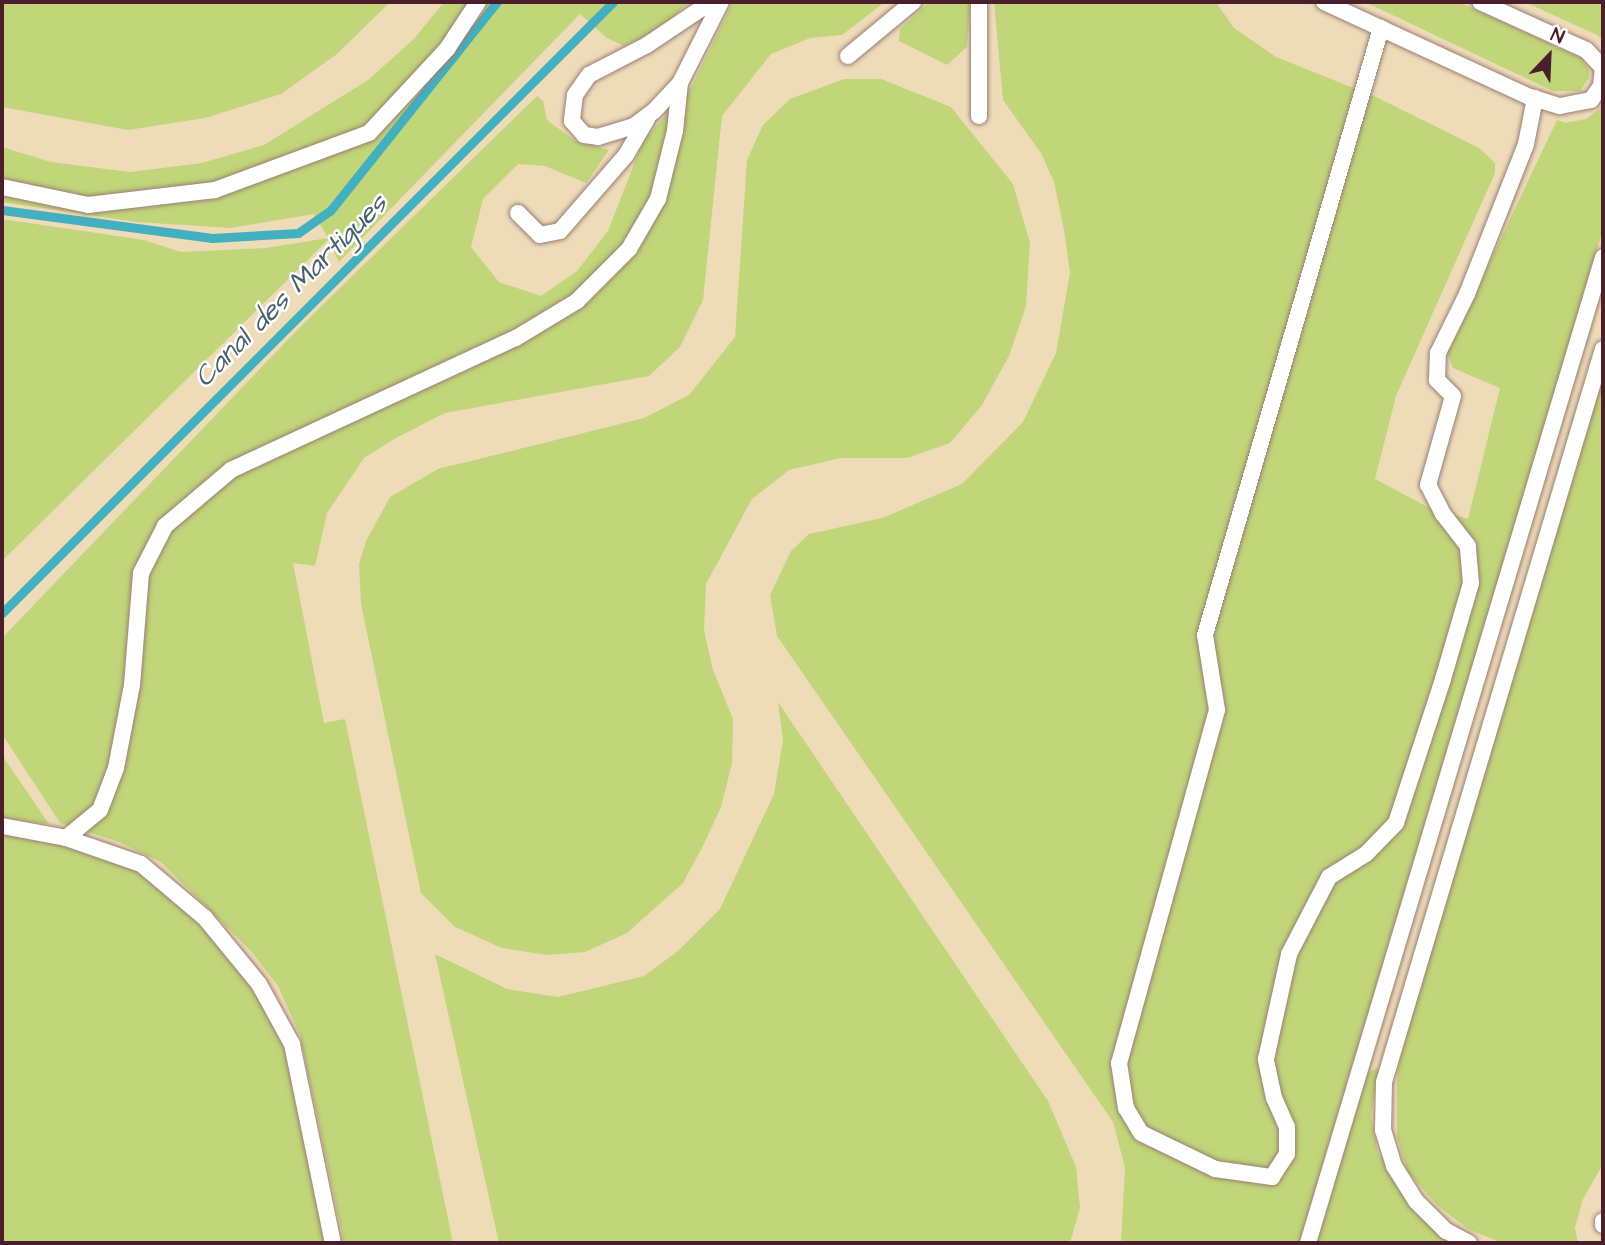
<!DOCTYPE html>
<style>
body{margin:0}
#map{position:relative;width:1605px;height:1245px;overflow:hidden;background:#eedcb9;font-family:"Architects Daughter",sans-serif}
div>[style]{position:absolute}
[style*='--x']{left:calc(var(--x)*1px);top:calc(var(--y)*1px);width:calc(var(--w)*1px);rotate:calc(var(--a)*1deg)}
.green>*{inset:0;background:#c0d679}
.stream>*{height:9px;margin:-4.5px;padding:0 4.5px;transform-origin:4.5px;border-radius:4.5px;background:#42b0bf}
.roads{filter:drop-shadow(0 0 2px #9c7e72) drop-shadow(0 0 2px #9c7e72)}
.lane>*{height:16px;margin:-8px;padding:0 8px;transform-origin:8px;border-radius:8px;background:#fff}
span{translate:-50% -50%;white-space:nowrap;text-align:center;line-height:1.15;-webkit-text-stroke:5px #fff;paint-order:stroke}
.water-label{font-size:28px;color:#46606e;font-style:italic}
.frame{position:absolute;inset:0;border:4px solid #4a1f2b;pointer-events:none}
.north{position:absolute;left:1514px;top:21px;width:70px;height:70px;-webkit-text-stroke:5px #fff;paint-order:stroke;rotate:23deg;font-size:19px;font-weight:700;line-height:28px;text-align:center;color:#4a1f2b}
.north::after{content:'';display:block;margin:auto;width:24px;height:32px;background:#4a1f2b;clip-path:polygon(50% 0,100% 100%,50% 72%,0 100%)}
</style>
<div id="map">
<div class="green">
<div style="clip-path:polygon(2px 2px,390px 2px,337px 54px,281px 94px,205px 118px,128px 130px,2px 107px)"></div>
<div style="clip-path:polygon(444px 2px,689px 2px,659px 30px,624px 46px,607px 38px,580px 14px,339px 262px,328px 240px,2px 561px,2px 219px,144px 240px,181px 252px,266px 248px,328px 238px,314px 214px,230px 228px,136px 222px,2px 202px,2px 147px,51px 162px,130px 172px,202px 163px,264px 145px,368px 80px,414px 39px)"></div>
<div style="clip-path:polygon(733px 2px,885px 2px,842px 35px,810px 38px,771px 54px,722px 116px,703px 300px,680px 347px,649px 376px,445px 413px,396px 438px,364px 458px,327px 513px,315px 566px,293px 563px,324px 723px,345px 719px,453px 1243px,344px 1243px,300px 1035px,278px 986px,251px 951px,161px 862px,119px 842px,60px 823px,2px 734px,2px 638px,301px 326px,537px 96px,543px 101px,547px 120px,574px 140px,609px 150px,586px 183px,545px 166px,518px 164px,483px 199px,471px 247px,499px 282px,541px 296px,577px 271px,608px 231px,643px 141px,692px 86px)"></div>
<div style="clip-path:polygon(929px 2px,970px 2px,967px 47px,947px 65px,899px 41px,900px 29px)"></div>
<div style="clip-path:polygon(994px 2px,1216px 2px,1234px 28px,1276px 57px,1376px 97px,1479px 148px,1495px 163px,1495px 173px,1396px 396px,1375px 479px,1424px 505px,1468px 519px,1500px 388px,1453px 368px,1447px 352px,1557px 120px,1565px 123px,1586px 119px,1603px 106px,1603px 230px,1299px 1243px,1121px 1243px,1125px 1168px,1113px 1122px,777px 636px,770px 595px,791px 551px,809px 534px,882px 518px,962px 484px,1023px 422px,1056px 353px,1070px 273px,1064px 230px,1054px 182px,1041px 153px,1003px 100px)"></div>
<div style="clip-path:polygon(1365px 2px,1459px 2px,1581px 58px,1589px 70px,1589px 78px,1580px 91px,1553px 91px)"></div>
<div style="clip-path:polygon(1525px 2px,1603px 2px,1603px 41px,1597px 35px)"></div>
<div style="clip-path:polygon(844px 79px,881px 79px,951px 107px,1013px 184px,1030px 243px,1026px 306px,1009px 356px,982px 405px,950px 443px,907px 458px,841px 458px,789px 470px,752px 499px,706px 584px,704px 630px,713px 670px,733px 719px,732px 763px,721px 807px,703px 846px,683px 883px,627px 933px,585px 952px,547px 955px,502px 948px,455px 927px,421px 893px,361px 604px,359px 564px,366px 541px,390px 497px,438px 469px,644px 418px,689px 395px,735px 337px,747px 160px,763px 125px,790px 99px)"></div>
<div style="clip-path:polygon(1603px 372px,1603px 1164px,1583px 1199px,1575px 1228px,1578px 1243px,1502px 1243px,1468px 1229px,1437px 1205px,1407px 1171px,1397px 1137px,1397px 1076px,1405px 1029px)"></div>
<div style="clip-path:polygon(778px 702px,1048px 1101px,1076px 1167px,1080px 1208px,1070px 1243px,499px 1243px,435px 954px,507px 989px,558px 997px,644px 976px,678px 951px,720px 909px,774px 794px,783px 740px)"></div>
<div style="clip-path:polygon(2px 755px,49px 824px,2px 818px)"></div>
<div style="clip-path:polygon(2px 834px,58px 842px,138px 871px,196px 918px,249px 980px,284px 1047px,325px 1243px,2px 1243px)"></div>
<div style="clip-path:polygon(1378px 1068px,1371px 1117px,1378px 1152px,1415px 1213px,1456px 1243px,1316px 1243px,1367px 1073px)"></div>
</div>
<div class="stream">
<div style="--x:2;--y:210;--w:212;--a:7.6"></div>
<div style="--x:212;--y:238;--w:86;--a:-3.3"></div>
<div style="--x:298;--y:233;--w:39;--a:-35"></div>
<div style="--x:330;--y:211;--w:268;--a:-51.4"></div>
<div style="--x:2;--y:613;--w:864;--a:-45"></div>
</div>
<div class="roads">
<div class="lane">
<div style="--x:711;--y:2;--w:77;--a:146.1"></div>
<div style="--x:647;--y:45;--w:65;--a:152.7"></div>
<div style="--x:589;--y:75;--w:24;--a:125"></div>
<div style="--x:575;--y:95;--w:26;--a:97"></div>
<div style="--x:572;--y:121;--w:18;--a:49"></div>
<div style="--x:584;--y:135;--w:14;--a:8"></div>
<div style="--x:598;--y:137;--w:38;--a:-17"></div>
<div style="--x:634;--y:126;--w:25;--a:-37"></div>
<div style="--x:654;--y:111;--w:38;--a:-47"></div>
<div style="--x:680;--y:83;--w:91;--a:-63.2"></div>
<div style="--x:979;--y:2;--w:114;--a:90"></div>
<div style="--x:1324;--y:2;--w:227;--a:24.8"></div>
<div style="--x:1530;--y:97;--w:31;--a:17"></div>
<div style="--x:1560;--y:106;--w:32;--a:-11"></div>
<div style="--x:1591;--y:100;--w:17;--a:-54"></div>
<div style="--x:1601;--y:86;--w:18;--a:-84"></div>
<div style="--x:1603;--y:68;--w:25;--a:-133"></div>
<div style="--x:1586;--y:50;--w:116;--a:-155.6"></div>
<div style="--x:1381;--y:28;--w:632;--a:106.17"></div>
<div style="--x:1205;--y:635;--w:76;--a:80.9"></div>
<div style="--x:1217;--y:710;--w:366;--a:105.5"></div>
<div style="--x:1119;--y:1063;--w:46;--a:81.2"></div>
<div style="--x:1126;--y:1108;--w:29;--a:59"></div>
<div style="--x:1141;--y:1133;--w:82;--a:25.9"></div>
<div style="--x:1215;--y:1169;--w:58;--a:8"></div>
<div style="--x:1272;--y:1177;--w:27;--a:-57"></div>
<div style="--x:1287;--y:1154;--w:27;--a:-90"></div>
<div style="--x:1287;--y:1127;--w:32;--a:-114"></div>
<div style="--x:1274;--y:1098;--w:40;--a:-102"></div>
<div style="--x:1266;--y:1059;--w:107;--a:-77.6"></div>
<div style="--x:1289;--y:954;--w:87;--a:-62.5"></div>
<div style="--x:1329;--y:877;--w:44;--a:-31.9"></div>
<div style="--x:1366;--y:854;--w:43;--a:-45.9"></div>
<div style="--x:1396;--y:823;--w:151;--a:-71.9"></div>
<div style="--x:1443;--y:679;--w:100;--a:-73.7"></div>
<div style="--x:1471;--y:583;--w:37;--a:-95"></div>
<div style="--x:1468;--y:546;--w:41;--a:-128"></div>
<div style="--x:1443;--y:514;--w:33;--a:-117"></div>
<div style="--x:1428;--y:485;--w:92;--a:-74.3"></div>
<div style="--x:1453;--y:396;--w:23;--a:-135"></div>
<div style="--x:1437;--y:380;--w:27;--a:-88"></div>
<div style="--x:1438;--y:353;--w:66;--a:-63.8"></div>
<div style="--x:1467;--y:294;--w:161;--a:-68.5"></div>
<div style="--x:1526;--y:144;--w:47;--a:-78.9"></div>
<div style="--x:848;--y:56;--w:85;--a:-39.7"></div>
<div style="--x:2;--y:187;--w:88;--a:11.8"></div>
<div style="--x:88;--y:205;--w:128;--a:-6.7"></div>
<div style="--x:215;--y:190;--w:164;--a:-20.3"></div>
<div style="--x:369;--y:133;--w:115;--a:-47.1"></div>
<div style="--x:447;--y:49;--w:56;--a:-56.6"></div>
<div style="--x:518;--y:213;--w:31;--a:45"></div>
<div style="--x:540;--y:235;--w:20;--a:-11"></div>
<div style="--x:560;--y:231;--w:101;--a:-49"></div>
<div style="--x:626;--y:155;--w:42;--a:-59.7"></div>
<div style="--x:2;--y:826;--w:65;--a:10.6"></div>
<div style="--x:66;--y:838;--w:79;--a:19.1"></div>
<div style="--x:141;--y:864;--w:84;--a:40.2"></div>
<div style="--x:205;--y:918;--w:85;--a:50.7"></div>
<div style="--x:259;--y:984;--w:68;--a:61.2"></div>
<div style="--x:292;--y:1044;--w:203;--a:78.4"></div>
<div style="--x:66;--y:838;--w:44;--a:-39.5"></div>
<div style="--x:100;--y:810;--w:45;--a:-69.1"></div>
<div style="--x:116;--y:768;--w:85;--a:-79.1"></div>
<div style="--x:132;--y:685;--w:112;--a:-85.4"></div>
<div style="--x:141;--y:573;--w:53;--a:-62.9"></div>
<div style="--x:165;--y:526;--w:87;--a:-40.3"></div>
<div style="--x:231;--y:470;--w:314;--a:-24.9"></div>
<div style="--x:516;--y:338;--w:71;--a:-31.2"></div>
<div style="--x:577;--y:301;--w:74;--a:-45"></div>
<div style="--x:629;--y:249;--w:58;--a:-59.9"></div>
<div style="--x:658;--y:199;--w:70;--a:-76"></div>
<div style="--x:675;--y:131;--w:48;--a:-84.1"></div>
<div style="--x:1603;--y:1221;--w:4;--a:90"></div>
<div style="--x:1308;--y:1243;--w:1029;--a:-73.34"></div>
<div style="--x:1469;--y:1243;--w:26;--a:-152"></div>
<div style="--x:1446;--y:1231;--w:42;--a:-135"></div>
<div style="--x:1416;--y:1201;--w:41;--a:-122.2"></div>
<div style="--x:1394;--y:1166;--w:38;--a:-107"></div>
<div style="--x:1383;--y:1130;--w:48;--a:-88.8"></div>
<div style="--x:1384;--y:1082;--w:765;--a:-73.37"></div>
</div>
</div>
<div class="water-label">
<span style="left:291px;top:291px;rotate:-45deg">Canal des Martigues</span>
</div>
<div class="frame"></div>
<div class="north">N</div>
</div>
